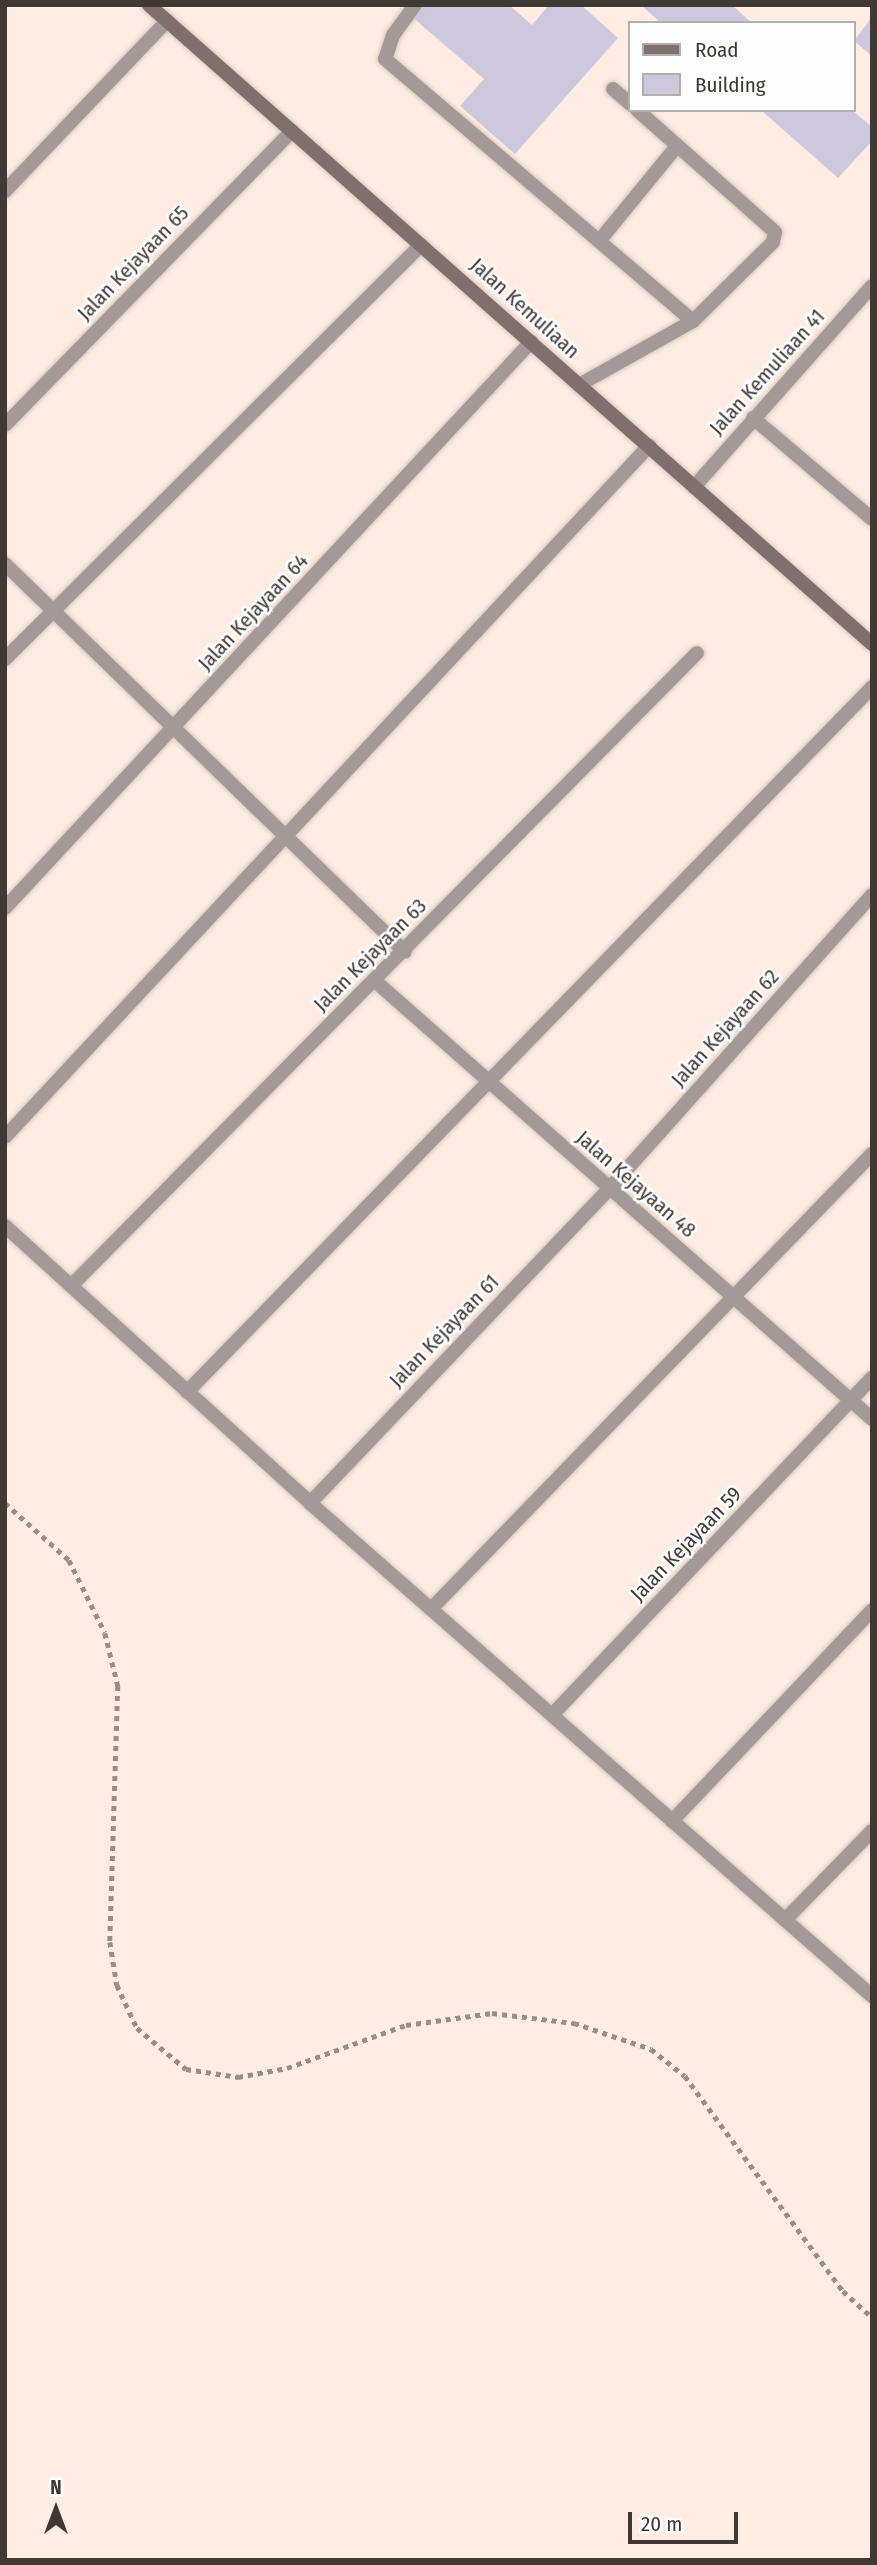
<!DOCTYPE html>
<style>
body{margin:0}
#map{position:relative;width:877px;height:2565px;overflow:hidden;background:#ffede3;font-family:"Fira Sans Condensed",sans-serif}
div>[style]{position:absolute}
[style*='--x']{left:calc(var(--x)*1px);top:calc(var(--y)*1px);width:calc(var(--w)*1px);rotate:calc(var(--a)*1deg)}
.building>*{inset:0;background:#cdc8dd}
.path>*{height:4.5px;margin-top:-2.25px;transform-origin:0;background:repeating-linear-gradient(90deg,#9a8d86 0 5px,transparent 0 10px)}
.roads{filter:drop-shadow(0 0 2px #d9c9c0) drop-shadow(0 0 2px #d9c9c0)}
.lane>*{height:14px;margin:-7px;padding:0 7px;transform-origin:7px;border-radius:7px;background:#a49997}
.street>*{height:14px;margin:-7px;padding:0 7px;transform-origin:7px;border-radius:7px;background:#a49997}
.secondary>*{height:14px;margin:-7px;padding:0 7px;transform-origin:7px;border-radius:7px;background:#7f706d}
span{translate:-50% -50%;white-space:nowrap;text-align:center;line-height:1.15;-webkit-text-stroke:5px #fefefe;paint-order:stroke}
.street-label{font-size:21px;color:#403833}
.frame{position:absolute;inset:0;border:7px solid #403833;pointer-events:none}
.legend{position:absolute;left:628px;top:21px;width:228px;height:91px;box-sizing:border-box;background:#fefefe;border:2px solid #b2afad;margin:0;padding:9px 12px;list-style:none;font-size:21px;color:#403833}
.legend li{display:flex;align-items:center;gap:14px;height:35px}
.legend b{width:35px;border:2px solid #b2afad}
.north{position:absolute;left:21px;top:2474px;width:70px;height:70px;-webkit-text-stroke:5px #fefefe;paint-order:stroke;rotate:0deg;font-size:19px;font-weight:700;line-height:28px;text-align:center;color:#403833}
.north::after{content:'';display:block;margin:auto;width:24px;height:32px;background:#403833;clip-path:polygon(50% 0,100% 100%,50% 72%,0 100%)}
.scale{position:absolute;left:628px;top:2512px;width:110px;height:32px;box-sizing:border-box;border:4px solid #403833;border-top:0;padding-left:9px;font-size:21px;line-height:24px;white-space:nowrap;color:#403833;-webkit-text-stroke:5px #fefefe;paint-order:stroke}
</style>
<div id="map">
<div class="building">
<div style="clip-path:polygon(420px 5px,509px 5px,532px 25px,549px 5px,581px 5px,618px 38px,515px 154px,460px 106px,484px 79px,411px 16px)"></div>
<div style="clip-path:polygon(641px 5px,732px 5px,752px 23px,661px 23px)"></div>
<div style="clip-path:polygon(872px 17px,872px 56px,854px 41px)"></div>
<div style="clip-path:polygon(761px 110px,852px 110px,872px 127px,872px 141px,838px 178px)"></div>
</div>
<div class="path">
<div style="--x:5;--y:1503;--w:86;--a:41.7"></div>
<div style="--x:69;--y:1560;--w:81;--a:63.7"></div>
<div style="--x:105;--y:1633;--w:55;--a:76.2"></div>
<div style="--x:118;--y:1686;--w:256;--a:91.8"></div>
<div style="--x:110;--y:1942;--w:44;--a:80.8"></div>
<div style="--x:117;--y:1985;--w:47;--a:65.1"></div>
<div style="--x:137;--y:2028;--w:64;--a:39.9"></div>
<div style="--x:186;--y:2069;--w:53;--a:8.7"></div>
<div style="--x:238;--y:2077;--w:50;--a:-10.4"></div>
<div style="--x:287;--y:2068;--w:127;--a:-19.9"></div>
<div style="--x:406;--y:2025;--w:87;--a:-7.9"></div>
<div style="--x:492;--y:2013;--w:83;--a:7"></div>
<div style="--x:574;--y:2023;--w:81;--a:18.7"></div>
<div style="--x:651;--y:2049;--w:43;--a:38.5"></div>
<div style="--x:685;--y:2076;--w:267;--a:53.7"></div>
<div style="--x:843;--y:2291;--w:39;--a:42"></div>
</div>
<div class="roads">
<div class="lane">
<div style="--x:415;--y:5;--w:37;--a:126"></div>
<div style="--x:393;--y:35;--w:25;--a:108"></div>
<div style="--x:385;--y:59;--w:404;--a:40.4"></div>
<div style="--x:613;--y:89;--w:23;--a:41"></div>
<div style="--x:5;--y:191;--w:235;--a:-46.4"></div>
<div style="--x:600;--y:240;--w:122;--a:-50.7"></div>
<div style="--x:579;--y:385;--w:131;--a:-29.3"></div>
<div style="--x:693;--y:321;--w:112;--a:-44.6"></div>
<div style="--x:773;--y:242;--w:10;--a:-79"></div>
<div style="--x:775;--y:232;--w:184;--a:-138.5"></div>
<div style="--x:5;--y:564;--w:557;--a:44.13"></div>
<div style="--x:5;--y:659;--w:587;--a:-44.86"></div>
<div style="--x:5;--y:1137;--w:945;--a:-47.02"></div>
<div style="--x:187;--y:1392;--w:983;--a:-45.82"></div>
<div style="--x:431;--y:1609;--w:634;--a:-45.9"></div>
<div style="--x:672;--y:1821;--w:291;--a:-46.5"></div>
</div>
<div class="street">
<div style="--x:753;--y:418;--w:156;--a:40.3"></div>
<div style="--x:5;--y:425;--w:411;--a:-45.7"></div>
<div style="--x:694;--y:487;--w:268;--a:-48.5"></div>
<div style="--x:5;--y:908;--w:773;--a:-47.1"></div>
<div style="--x:374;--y:980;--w:664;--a:41.4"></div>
<div style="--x:5;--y:1226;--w:412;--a:42.2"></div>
<div style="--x:310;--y:1503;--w:748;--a:41.26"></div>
<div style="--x:71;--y:1286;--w:890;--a:-45.32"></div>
<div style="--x:310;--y:1503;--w:434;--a:-46.4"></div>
<div style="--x:609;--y:1189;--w:394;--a:-48.2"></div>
<div style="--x:552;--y:1715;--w:465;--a:-46.5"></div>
<div style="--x:785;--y:1920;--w:124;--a:-45.7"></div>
</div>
<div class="secondary">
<div style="--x:149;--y:5;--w:965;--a:41.47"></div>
</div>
</div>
<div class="street-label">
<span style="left:133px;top:263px;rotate:-46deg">Jalan Kejayaan 65</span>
<span style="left:525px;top:308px;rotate:42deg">Jalan Kemuliaan</span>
<span style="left:767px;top:372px;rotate:-48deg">Jalan Kemuliaan 41</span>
<span style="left:253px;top:612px;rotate:-47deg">Jalan Kejayaan 64</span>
<span style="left:370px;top:955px;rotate:-45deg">Jalan Kejayaan 63</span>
<span style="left:725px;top:1028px;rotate:-48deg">Jalan Kejayaan 62</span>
<span style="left:636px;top:1184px;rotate:41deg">Jalan Kejayaan 48</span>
<span style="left:444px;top:1331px;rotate:-46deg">Jalan Kejayaan 61</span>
<span style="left:686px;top:1544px;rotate:-46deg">Jalan Kejayaan 59</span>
</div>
<div class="frame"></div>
<ul class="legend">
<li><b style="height:9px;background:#7f706d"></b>Road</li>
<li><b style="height:19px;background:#cdc8dd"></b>Building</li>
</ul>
<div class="north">N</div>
<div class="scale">20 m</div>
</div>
